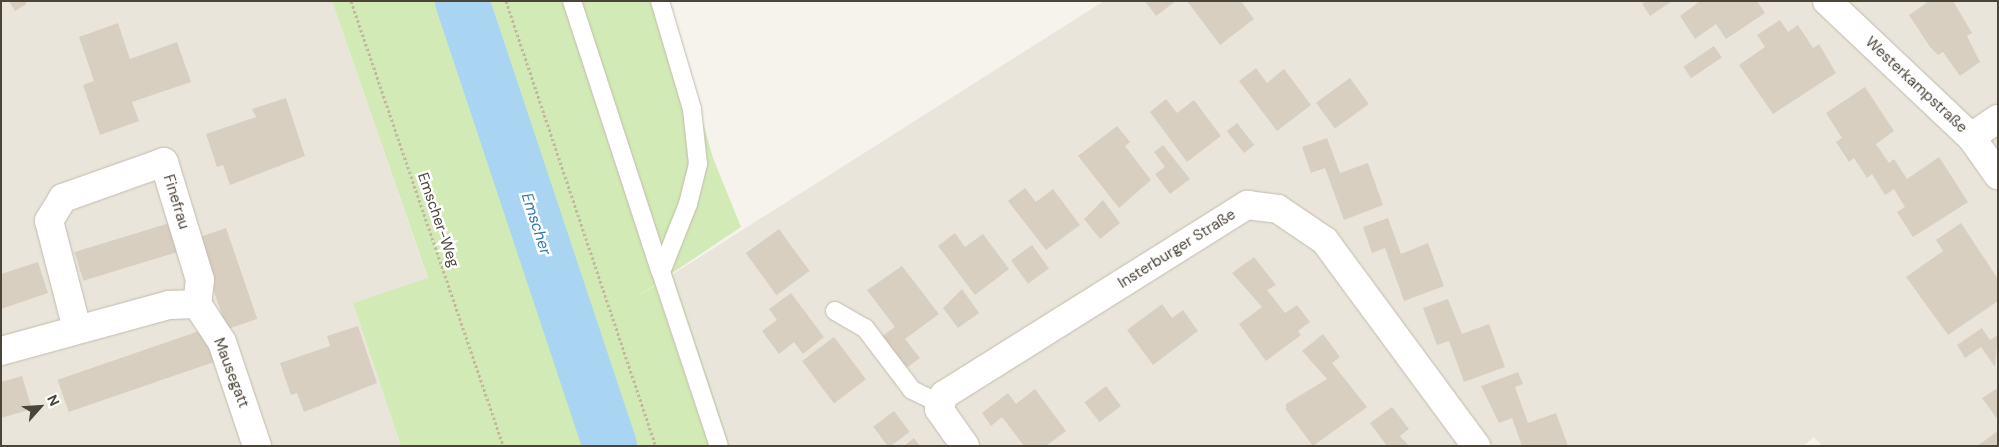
<!DOCTYPE html>
<meta charset="utf-8">
<style>
body{margin:0}
#map{position:relative;width:1999px;height:447px;overflow:hidden;background:#f6f3ec;font-family:"DM Sans",sans-serif}
div>[style]{position:absolute}
[style*='--x']{left:calc(var(--x)*1px);top:calc(var(--y)*1px);width:calc(var(--w)*1px);rotate:calc(var(--a)*1deg)}
.residential>*{inset:0;background:#eae5da}
.green>*{inset:0;background:#d2eab5}
.river>*{height:54px;margin:-27px;padding:0 27px;transform-origin:27px;border-radius:27px;background:#a9d4f2}
.building>*{inset:0;background:#d8cfc1;transform-origin:0 0}
.path>*{height:3px;margin-top:-1.5px;transform-origin:0;background:repeating-linear-gradient(90deg,#c4b79f 0 2.5px,transparent 0 5px)}
.roads{filter:drop-shadow(0 0 1px #c2bbae) drop-shadow(0 0 1px #c2bbae)}
.service>*{height:18px;margin:-9px;padding:0 9px;transform-origin:9px;border-radius:9px;background:#fff}
.minor>*{height:28px;margin:-14px;padding:0 14px;transform-origin:14px;border-radius:14px;background:#fff}
span{translate:-50% -50%;white-space:nowrap;text-align:center;line-height:1.15;-webkit-text-stroke:5px #fff;paint-order:stroke}
.street-label{font-size:15px;color:#4b4439}
.water-label{font-size:16px;color:#2e7ab2;font-style:italic}
.frame{position:absolute;inset:0;border:2px solid #4b4439;pointer-events:none}
.north{position:absolute;left:15px;top:382px;width:50px;height:50px;-webkit-text-stroke:4px #fff;paint-order:stroke;rotate:64deg;font-size:14px;font-weight:700;line-height:20px;text-align:center;color:#4b4439}
.north::after{content:'';display:block;margin:auto;width:18px;height:22px;background:#4b4439;clip-path:polygon(50% 0,100% 100%,50% 72%,0 100%)}
</style>
<div id="map">
<div class="residential">
<div style="clip-path:polygon(1px 1px,332px 1px,428px 279px,353px 303px,401px 446px,1px 446px)"></div>
<div style="clip-path:polygon(1104px 1px,1998px 1px,1998px 446px,1822px 446px,1814px 437px,1803px 446px,730px 446px,673px 274px)"></div>
</div>
<div class="green">
<div style="clip-path:polygon(332px 1px,669px 1px,713px 158px,741px 227px,632px 300px,673px 274px,730px 446px,401px 446px,353px 303px,428px 278px)"></div>
</div>
<div class="river">
<div style="--x:462;--y:1;--w:469;--a:71.6"></div>
</div>
<div class="building">
<div style="clip-path:polygon(9px 1px,25px 1px,26px 4px,15px 11px)"></div>
<div style="clip-path:polygon(1145px 1px,1176px 1px,1156px 16px)"></div>
<div style="clip-path:polygon(1187px 1px,1241px 1px,1254px 19px,1220px 45px)"></div>
<div style="clip-path:polygon(1646px 1px,1672px 1px,1650px 16px,1642px 4px)"></div>
<div style="clip-path:polygon(1700px 1px,1757px 1px,1765px 13px,1726px 39px,1716px 24px,1695px 39px,1680px 16px)"></div>
<div style="clip-path:polygon(1929px 1px,1953px 1px,1972px 33px,1967px 36px,1980px 62px,1960px 76px,1943px 52px,1938px 55px,1930px 47px,1909px 15px)"></div>
<div style="clip-path:polygon(1780px 20px,1788px 32px,1798px 25px,1813px 48px,1819px 44px,1836px 73px,1773px 114px,1739px 65px,1765px 47px,1757px 35px)"></div>
<div style="clip-path:polygon(118px 23px,130px 59px,177px 42px,191px 82px,132px 102px,139px 121px,100px 135px,83px 85px,94px 81px,79px 37px)"></div>
<div style="left:1714px;top:46px;width:14px;height:37px;rotate:56deg"></div>
<div style="clip-path:polygon(1256px 68px,1267px 83px,1284px 69px,1311px 105px,1277px 131px,1239px 81px)"></div>
<div style="left:1350px;top:78px;width:32px;height:42px;rotate:54deg"></div>
<div style="clip-path:polygon(1865px 87px,1894px 131px,1876px 144px,1889px 163px,1894px 159px,1907px 179px,1939px 157px,1968px 202px,1913px 237px,1897px 212px,1905px 207px,1894px 189px,1885px 195px,1872px 174px,1867px 178px,1854px 158px,1849px 162px,1836px 142px,1842px 138px,1826px 113px)"></div>
<div style="clip-path:polygon(286px 98px,305px 156px,230px 185px,223px 165px,217px 167px,206px 134px,256px 117px,252px 109px)"></div>
<div style="clip-path:polygon(1166px 99px,1177px 113px,1194px 100px,1221px 136px,1187px 162px,1150px 112px)"></div>
<div style="left:1237px;top:123px;width:28px;height:13px;rotate:52deg"></div>
<div style="clip-path:polygon(1117px 126px,1130px 142px,1125px 146px,1151px 180px,1119px 208px,1078px 156px)"></div>
<div style="clip-path:polygon(1327px 138px,1340px 173px,1368px 163px,1383px 205px,1344px 220px,1325px 168px,1311px 173px,1302px 147px)"></div>
<div style="clip-path:polygon(1163px 145px,1190px 179px,1170px 194px,1155px 174px,1165px 167px,1154px 152px)"></div>
<div style="clip-path:polygon(1025px 188px,1036px 202px,1053px 189px,1080px 225px,1046px 250px,1008px 201px)"></div>
<div style="clip-path:polygon(1103px 200px,1120px 223px,1100px 239px,1084px 219px)"></div>
<div style="clip-path:polygon(1388px 218px,1401px 254px,1428px 243px,1444px 286px,1404px 301px,1385px 248px,1372px 253px,1363px 227px)"></div>
<div style="left:173px;top:222px;width:30px;height:103px;rotate:73deg"></div>
<div style="clip-path:polygon(1961px 223px,1998px 279px,1998px 301px,1948px 335px,1906px 277px,1943px 251px,1936px 240px)"></div>
<div style="left:226px;top:228px;width:96px;height:32px;rotate:71deg"></div>
<div style="left:779px;top:229px;width:52px;height:41px;rotate:54deg"></div>
<div style="clip-path:polygon(955px 233px,965px 247px,983px 234px,1009px 269px,975px 295px,938px 246px)"></div>
<div style="left:1032px;top:245px;width:29px;height:26px;rotate:54deg"></div>
<div style="clip-path:polygon(1254px 257px,1276px 285px,1267px 290px,1285px 313px,1297px 305px,1310px 322px,1298px 331px,1301px 335px,1266px 361px,1239px 324px,1262px 307px,1232px 273px)"></div>
<div style="clip-path:polygon(38px 262px,48px 293px,1px 309px,1px 274px)"></div>
<div style="clip-path:polygon(902px 266px,939px 314px,905px 339px,920px 358px,902px 371px,878px 339px,895px 327px,867px 290px)"></div>
<div style="clip-path:polygon(962px 289px,979px 313px,958px 328px,943px 308px)"></div>
<div style="clip-path:polygon(791px 293px,824px 337px,803px 354px,794px 342px,779px 354px,762px 331px,777px 320px,769px 309px)"></div>
<div style="clip-path:polygon(1448px 299px,1462px 334px,1489px 324px,1505px 367px,1464px 382px,1449px 341px,1437px 345px,1423px 308px)"></div>
<div style="clip-path:polygon(1162px 304px,1172px 318px,1183px 310px,1198px 331px,1153px 365px,1127px 330px)"></div>
<div style="clip-path:polygon(358px 326px,377px 383px,304px 412px,297px 393px,291px 395px,280px 363px,330px 346px,327px 336px)"></div>
<div style="left:208px;top:328px;width:34px;height:159px;rotate:71deg"></div>
<div style="clip-path:polygon(1982px 328px,1990px 340px,1998px 335px,1995px 367px,1981px 347px,1965px 358px,1957px 345px)"></div>
<div style="clip-path:polygon(1323px 334px,1340px 357px,1332px 363px,1367px 407px,1313px 446px,1286px 410px,1286px 404px,1327px 379px,1302px 351px)"></div>
<div style="left:834px;top:337px;width:53px;height:40px;rotate:53deg"></div>
<div style="clip-path:polygon(1518px 372px,1523px 384px,1515px 387px,1528px 423px,1556px 413px,1568px 446px,1522px 446px,1512px 418px,1499px 423px,1481px 386px)"></div>
<div style="clip-path:polygon(22px 376px,32px 409px,1px 418px,1px 382px)"></div>
<div style="left:1106px;top:386px;width:25px;height:27px;rotate:53deg"></div>
<div style="clip-path:polygon(1998px 388px,1998px 420px,1982px 398px)"></div>
<div style="clip-path:polygon(1035px 389px,1066px 431px,1046px 446px,1024px 446px,1002px 417px,991px 426px,982px 413px,1008px 393px,1016px 404px)"></div>
<div style="clip-path:polygon(1392px 407px,1409px 429px,1400px 436px,1409px 446px,1387px 446px,1370px 423px)"></div>
<div style="left:894px;top:411px;width:26px;height:26px;rotate:53deg"></div>
<div style="clip-path:polygon(1998px 431px,1998px 446px,1977px 446px)"></div>
<div style="clip-path:polygon(914px 438px,920px 446px,904px 446px)"></div>
</div>
<div class="path">
<div style="--x:351;--y:1;--w:470;--a:71.1"></div>
<div style="--x:506;--y:1;--w:470;--a:71.4"></div>
</div>
<div class="roads">
<div class="service">
<div style="--x:572;--y:1;--w:284;--a:71.9"></div>
<div style="--x:660;--y:1;--w:113;--a:73.5"></div>
<div style="--x:692;--y:109;--w:55;--a:83.8"></div>
<div style="--x:698;--y:164;--w:41;--a:104"></div>
<div style="--x:688;--y:204;--w:73;--a:111.7"></div>
<div style="--x:661;--y:272;--w:183;--a:71.6"></div>
<div style="--x:835;--y:311;--w:34;--a:30"></div>
<div style="--x:865;--y:328;--w:78;--a:52.8"></div>
<div style="--x:912;--y:390;--w:32;--a:26"></div>
</div>
<div class="minor">
<div style="--x:1827;--y:1;--w:198;--a:43.4"></div>
<div style="--x:1971;--y:137;--w:47;--a:54.6"></div>
<div style="--x:1971;--y:137;--w:32;--a:-34"></div>
<div style="--x:197;--y:304;--w:45;--a:56.7"></div>
<div style="--x:222;--y:342;--w:110;--a:71.4"></div>
<div style="--x:77;--y:329;--w:112;--a:-104.5"></div>
<div style="--x:49;--y:221;--w:27;--a:-59"></div>
<div style="--x:63;--y:198;--w:107;--a:-19.6"></div>
<div style="--x:164;--y:162;--w:123;--a:73"></div>
<div style="--x:200;--y:280;--w:24;--a:97"></div>
<div style="--x:1;--y:351;--w:174;--a:-15.3"></div>
<div style="--x:169;--y:305;--w:28;--a:-2"></div>
<div style="--x:965;--y:446;--w:45;--a:-125.1"></div>
<div style="--x:939;--y:409;--w:15;--a:-70"></div>
<div style="--x:944;--y:395;--w:358;--a:-32.1"></div>
<div style="--x:1247;--y:205;--w:31;--a:7"></div>
<div style="--x:1278;--y:209;--w:57;--a:34.2"></div>
<div style="--x:1325;--y:241;--w:255;--a:53.6"></div>
</div>
</div>
<div class="street-label">
<span style="left:1916px;top:85px;rotate:43deg">Westerkampstraße</span>
<span style="left:176px;top:202px;rotate:73deg">Finefrau</span>
<span style="left:438px;top:220px;rotate:71deg">Emscher-Weg</span>
<span style="left:1177px;top:249px;rotate:-32deg">Insterburger Straße</span>
<span style="left:231px;top:373px;rotate:69deg">Mausegatt</span>
</div>
<div class="water-label">
<span style="left:536px;top:224px;rotate:72deg">Emscher</span>
</div>
<div class="frame"></div>
<div class="north">N</div>
</div>
